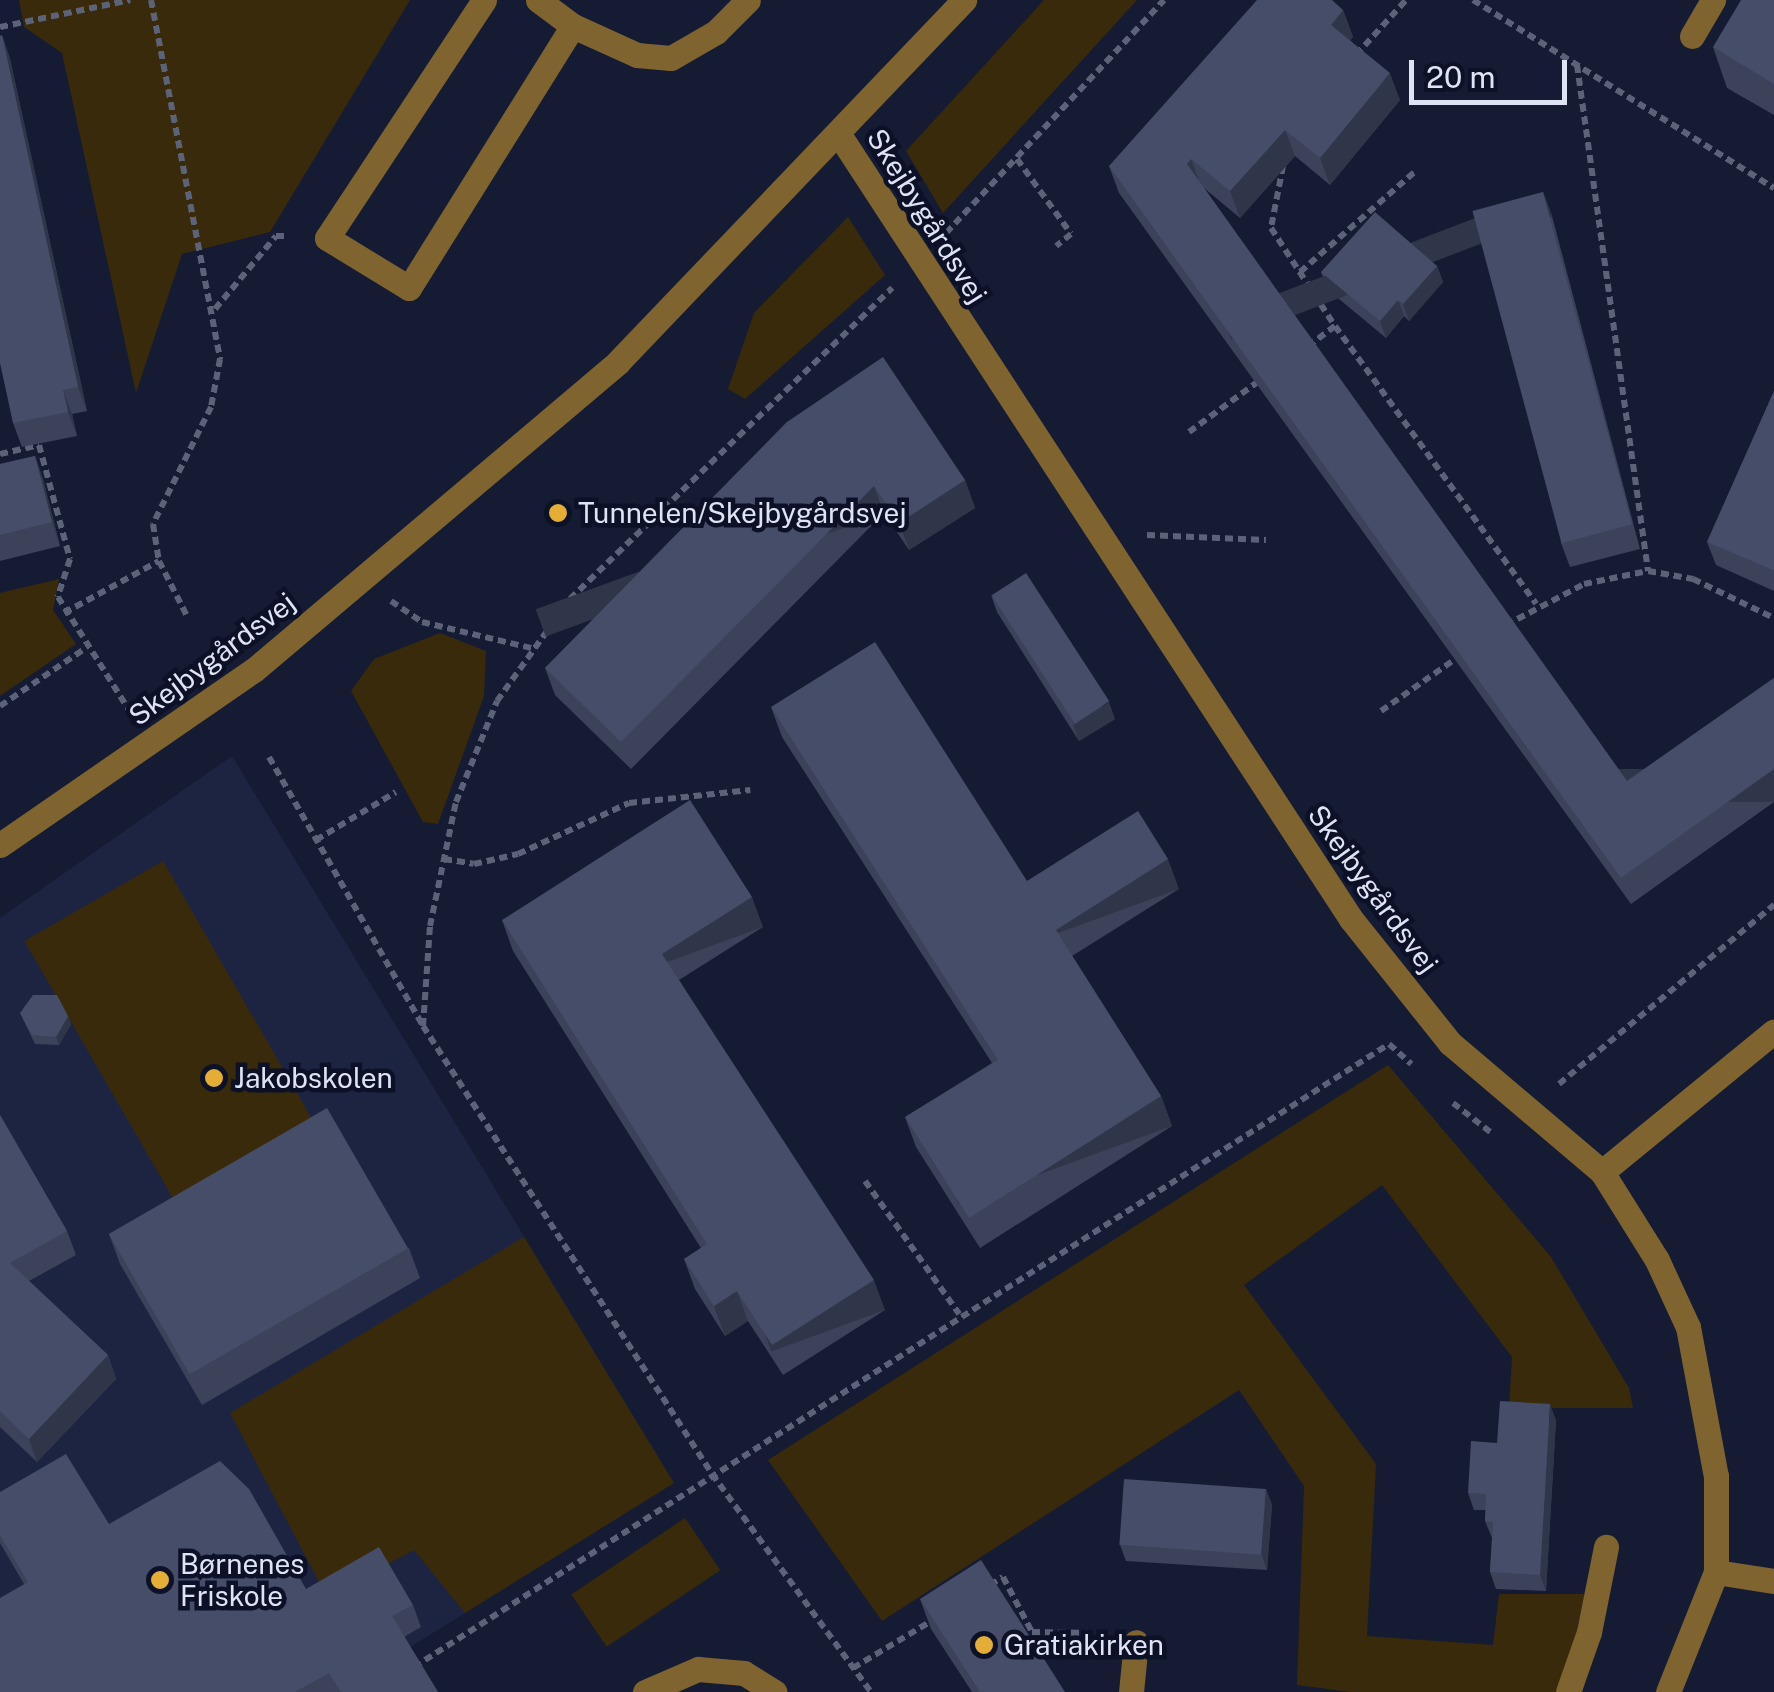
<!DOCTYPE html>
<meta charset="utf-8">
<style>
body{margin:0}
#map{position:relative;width:1774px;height:1692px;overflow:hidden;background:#151b33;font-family:"Public Sans",sans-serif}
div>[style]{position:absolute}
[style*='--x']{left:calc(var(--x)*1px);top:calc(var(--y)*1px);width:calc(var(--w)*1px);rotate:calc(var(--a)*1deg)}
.built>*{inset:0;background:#1d2442}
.green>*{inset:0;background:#392a0b;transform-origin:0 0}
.path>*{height:6px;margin-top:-3px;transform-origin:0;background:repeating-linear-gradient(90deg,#5c6277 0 8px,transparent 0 13px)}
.minor>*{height:25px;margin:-12.5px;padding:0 12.5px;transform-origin:12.5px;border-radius:12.5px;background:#7f6430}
.wall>*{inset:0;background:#3b425a}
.shaded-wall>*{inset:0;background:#30364a;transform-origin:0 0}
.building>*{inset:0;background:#454d69;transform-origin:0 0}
.dots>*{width:28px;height:28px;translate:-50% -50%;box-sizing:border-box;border:5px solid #0c1128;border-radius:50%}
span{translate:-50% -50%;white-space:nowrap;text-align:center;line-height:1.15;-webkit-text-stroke:9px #0c1128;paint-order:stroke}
.street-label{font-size:28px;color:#dee4f4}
.poi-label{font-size:28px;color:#dee4f4}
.left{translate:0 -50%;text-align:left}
.scale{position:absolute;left:1409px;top:60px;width:158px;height:45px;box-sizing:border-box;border:5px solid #dee4f4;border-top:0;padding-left:12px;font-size:30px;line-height:35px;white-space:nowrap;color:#dee4f4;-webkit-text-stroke:8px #0c1128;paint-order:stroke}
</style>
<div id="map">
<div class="built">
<div style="clip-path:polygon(232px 756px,674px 1483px,338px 1692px,0 1692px,0 918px)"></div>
</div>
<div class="green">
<div style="clip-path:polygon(19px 0,410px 0,270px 232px,182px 254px,136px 393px,62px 53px,24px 27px)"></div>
<div style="clip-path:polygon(1044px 0,1137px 0,943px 213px,906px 151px)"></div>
<div style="clip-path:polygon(848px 217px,885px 275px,745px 399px,728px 389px,754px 313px)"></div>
<div style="clip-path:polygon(59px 579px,53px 610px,76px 644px,0 696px,0 593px)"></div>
<div style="clip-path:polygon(440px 633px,486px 651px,484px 696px,438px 824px,423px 822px,351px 691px,374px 659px)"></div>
<div style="left:163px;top:861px;width:300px;height:160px;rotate:60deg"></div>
<div style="clip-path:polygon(1388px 1065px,1551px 1257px,1629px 1388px,1633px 1408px,1509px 1408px,1512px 1357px,1382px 1185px,1244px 1285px,1376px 1464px,1367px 1636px,1493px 1645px,1499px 1594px,1585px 1594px,1570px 1661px,1555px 1692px,1351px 1692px,1297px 1685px,1304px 1486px,1239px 1390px,882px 1621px,768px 1460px)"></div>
<div style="clip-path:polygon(524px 1237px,674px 1483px,465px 1613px,414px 1550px,327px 1597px,230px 1413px)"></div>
<div style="left:685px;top:1518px;width:63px;height:137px;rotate:56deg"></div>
</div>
<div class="path">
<div style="--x:151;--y:0;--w:366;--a:79.1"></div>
<div style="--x:220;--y:359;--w:49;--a:100.6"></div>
<div style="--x:211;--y:407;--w:131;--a:116.4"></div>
<div style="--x:153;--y:524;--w:37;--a:81"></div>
<div style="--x:159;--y:561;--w:64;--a:63"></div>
<div style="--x:1473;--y:0;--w:355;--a:32"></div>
<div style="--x:0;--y:27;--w:133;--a:-11.7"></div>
<div style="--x:1356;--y:55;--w:74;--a:-47.7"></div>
<div style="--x:1577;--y:65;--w:511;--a:82.01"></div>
<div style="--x:1017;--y:159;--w:92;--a:54.2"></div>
<div style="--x:1071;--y:234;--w:19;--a:141"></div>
<div style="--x:1283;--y:166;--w:63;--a:101"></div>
<div style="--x:1271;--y:228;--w:117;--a:56.9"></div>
<div style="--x:1335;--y:326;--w:31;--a:143"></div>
<div style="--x:946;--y:233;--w:319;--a:-46.9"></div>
<div style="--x:1300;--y:272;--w:155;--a:-41.1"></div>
<div style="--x:215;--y:309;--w:95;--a:-50.1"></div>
<div style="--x:276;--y:236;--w:13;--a:0"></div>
<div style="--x:1335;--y:326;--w:343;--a:54.1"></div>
<div style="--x:1189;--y:432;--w:92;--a:-36.1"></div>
<div style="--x:0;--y:454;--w:40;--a:-13"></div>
<div style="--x:39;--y:445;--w:118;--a:74.8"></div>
<div style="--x:70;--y:559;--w:40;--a:108"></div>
<div style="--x:58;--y:597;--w:136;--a:57.9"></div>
<div style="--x:1147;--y:535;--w:119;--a:2.4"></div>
<div style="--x:391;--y:601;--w:37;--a:34"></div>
<div style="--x:422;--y:622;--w:116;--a:13.4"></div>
<div style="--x:64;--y:613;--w:108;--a:-28.7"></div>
<div style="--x:1506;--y:625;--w:88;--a:-27.7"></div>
<div style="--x:1584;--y:584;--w:65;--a:-11.5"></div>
<div style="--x:1648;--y:571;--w:46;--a:10.1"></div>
<div style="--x:1693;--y:579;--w:90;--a:25.7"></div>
<div style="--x:0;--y:706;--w:104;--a:-34"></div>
<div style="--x:1381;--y:711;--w:94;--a:-35"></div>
<div style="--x:269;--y:757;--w:310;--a:60.2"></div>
<div style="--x:423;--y:1026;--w:533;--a:57.17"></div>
<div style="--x:712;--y:1474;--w:270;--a:53.9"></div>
<div style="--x:316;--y:840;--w:93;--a:-31"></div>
<div style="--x:444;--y:859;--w:30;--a:9"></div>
<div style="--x:474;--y:864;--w:45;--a:-12.8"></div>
<div style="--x:518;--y:854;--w:122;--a:-24.7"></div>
<div style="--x:629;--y:803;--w:122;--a:-6.1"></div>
<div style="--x:423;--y:1026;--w:100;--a:-86"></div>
<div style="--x:430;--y:926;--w:127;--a:-78.2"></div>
<div style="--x:456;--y:802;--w:109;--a:-67.9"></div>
<div style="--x:497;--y:701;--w:125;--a:-54.4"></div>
<div style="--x:570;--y:599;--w:448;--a:-44"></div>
<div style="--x:1559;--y:1084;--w:280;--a:-39.8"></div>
<div style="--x:1453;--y:1103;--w:51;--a:37.8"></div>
<div style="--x:865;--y:1181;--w:163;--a:54.7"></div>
<div style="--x:990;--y:1585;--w:15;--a:-32"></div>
<div style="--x:1003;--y:1577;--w:62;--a:62.2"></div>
<div style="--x:1032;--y:1632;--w:65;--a:0.9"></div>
<div style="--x:414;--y:1667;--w:1157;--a:-32.58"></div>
<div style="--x:1389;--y:1044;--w:30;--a:42"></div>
<div style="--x:853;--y:1668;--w:93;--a:-31"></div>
</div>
<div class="minor">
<div style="--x:484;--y:0;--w:285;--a:123.4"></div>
<div style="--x:327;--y:238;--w:96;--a:31.4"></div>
<div style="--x:409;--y:288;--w:309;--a:-58"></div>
<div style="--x:538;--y:0;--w:44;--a:36.6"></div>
<div style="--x:573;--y:26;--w:70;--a:24.4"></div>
<div style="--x:637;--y:55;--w:34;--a:5"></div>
<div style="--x:671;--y:58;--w:52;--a:-30"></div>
<div style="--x:716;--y:32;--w:45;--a:-45"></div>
<div style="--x:1692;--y:36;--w:42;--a:-59.7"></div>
<div style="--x:840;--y:136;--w:935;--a:56.87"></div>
<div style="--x:1351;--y:919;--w:159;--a:51.4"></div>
<div style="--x:1450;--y:1043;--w:199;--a:40.3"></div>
<div style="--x:1602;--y:1172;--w:104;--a:58"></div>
<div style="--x:1657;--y:1260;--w:74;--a:65.2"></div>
<div style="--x:1688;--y:1327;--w:152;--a:79.4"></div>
<div style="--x:1716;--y:1476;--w:96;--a:90"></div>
<div style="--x:1716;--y:1572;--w:129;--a:111.8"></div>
<div style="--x:0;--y:845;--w:308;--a:-34.6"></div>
<div style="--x:254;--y:670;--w:477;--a:-40.2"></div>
<div style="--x:618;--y:362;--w:501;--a:-46.29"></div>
<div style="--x:1602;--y:1172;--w:222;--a:-39.3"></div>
<div style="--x:1716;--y:1572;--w:59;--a:8.8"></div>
<div style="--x:645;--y:1692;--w:58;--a:-23.5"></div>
<div style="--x:698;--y:1669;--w:46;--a:5"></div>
<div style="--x:744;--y:1673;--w:36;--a:32"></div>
<div style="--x:1131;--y:1692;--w:50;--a:-84.3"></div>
<div style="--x:1568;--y:1692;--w:64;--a:-70.7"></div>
<div style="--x:1589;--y:1632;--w:87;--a:-78.7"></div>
</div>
<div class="wall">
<div style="clip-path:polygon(1774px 0,1774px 115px,1727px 88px,1713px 47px)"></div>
<div style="clip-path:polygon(1343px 10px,1353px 37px,1350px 40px,1400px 100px,1330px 185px,1295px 156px,1240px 218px,1204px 188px,1627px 781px,1774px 678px,1774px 802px,1631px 904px,1119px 193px,1109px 166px)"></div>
<div style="clip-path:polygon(2px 35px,10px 59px,87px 411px,72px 414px,77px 436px,22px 447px,13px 423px)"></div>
<div style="clip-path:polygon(1543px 192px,1552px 216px,1640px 549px,1570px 567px,1561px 543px)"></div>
<div style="clip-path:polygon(1437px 266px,1443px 282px,1409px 321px,1404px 316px,1386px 338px,1327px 289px,1321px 272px)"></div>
<div style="clip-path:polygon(1774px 391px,1774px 591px,1716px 565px,1707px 542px)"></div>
<div style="clip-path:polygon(787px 422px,965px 480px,975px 508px,909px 550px,884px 513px,631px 769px,555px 695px,545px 668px)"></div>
<div style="clip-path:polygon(35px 456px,43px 479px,60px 546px,0 561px,0 464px)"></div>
<div style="clip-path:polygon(991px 595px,1115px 719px,1079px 741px,997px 612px)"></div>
<div style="clip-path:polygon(771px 707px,1027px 881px,1179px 889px,1072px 956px,1161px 1096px,1172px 1126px,980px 1248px,916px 1147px,905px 1117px,992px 1063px,782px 737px)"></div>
<div style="clip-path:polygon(502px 920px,763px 927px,679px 980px,885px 1310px,783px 1375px,748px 1321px,725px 1336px,695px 1289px,684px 1259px,701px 1248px,513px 951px)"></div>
<div style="clip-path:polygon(20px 1013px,68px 1016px,71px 1024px,59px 1045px,35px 1044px)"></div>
<div style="clip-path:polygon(0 1115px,67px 1231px,76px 1255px,29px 1281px,108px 1355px,116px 1379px,37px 1462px,0 1427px)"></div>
<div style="clip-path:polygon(109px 1234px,409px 1248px,420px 1278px,202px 1405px,120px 1264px)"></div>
<div style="clip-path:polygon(1556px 1420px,1546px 1591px,1496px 1589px,1490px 1572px,1492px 1538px,1485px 1521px,1486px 1510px,1474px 1510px,1468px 1493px,1497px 1443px)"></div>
<div style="clip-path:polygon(1266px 1489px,1272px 1505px,1267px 1570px,1126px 1561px,1120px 1545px)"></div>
<div style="clip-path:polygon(0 1492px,109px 1524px,306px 1589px,413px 1605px,421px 1627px,404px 1637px,438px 1692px,0 1692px,24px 1584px,0 1543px)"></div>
<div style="clip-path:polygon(920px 1599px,1065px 1692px,972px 1692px,931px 1629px)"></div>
</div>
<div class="shaded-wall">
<div style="clip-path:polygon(1343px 10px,1353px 37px,1341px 51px,1331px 25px)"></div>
<div style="clip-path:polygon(2px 35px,10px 59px,87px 411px,78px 387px)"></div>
<div style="clip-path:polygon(1390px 73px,1400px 100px,1330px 185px,1320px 158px)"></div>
<div style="clip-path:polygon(1285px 130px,1295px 156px,1240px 218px,1230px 191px)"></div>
<div style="clip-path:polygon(1191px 159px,1201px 186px,1187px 164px)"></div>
<div style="left:1543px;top:192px;width:26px;height:344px;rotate:69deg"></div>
<div style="clip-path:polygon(1437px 266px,1443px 282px,1409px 321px,1403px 304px)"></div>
<div style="clip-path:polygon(1398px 300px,1404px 316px,1386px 338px,1380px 321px)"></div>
<div style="clip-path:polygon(63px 390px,72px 414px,77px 436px,68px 412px)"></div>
<div style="clip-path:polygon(35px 456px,43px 479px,60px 546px,52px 522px)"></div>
<div style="clip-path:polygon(965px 480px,975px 508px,909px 550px,899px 523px)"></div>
<div style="left:874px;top:486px;width:29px;height:360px;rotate:70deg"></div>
<div style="clip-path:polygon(1109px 702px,1115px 719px,1079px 741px,1073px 725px)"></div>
<div style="left:1774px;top:769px;width:33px;height:188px;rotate:90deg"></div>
<div style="left:1168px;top:859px;width:32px;height:133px;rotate:70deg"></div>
<div style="left:752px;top:897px;width:32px;height:107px;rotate:70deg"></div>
<div style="clip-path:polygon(68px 1016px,71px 1024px,59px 1045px,56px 1037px)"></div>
<div style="left:1161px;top:1096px;width:32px;height:227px;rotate:70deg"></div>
<div style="left:874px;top:1280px;width:32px;height:121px;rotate:70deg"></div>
<div style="clip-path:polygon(737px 1291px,748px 1321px,725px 1336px,714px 1306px)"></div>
<div style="clip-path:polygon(108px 1355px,116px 1379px,37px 1462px,29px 1439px)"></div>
<div style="clip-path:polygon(1550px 1404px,1556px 1420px,1546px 1591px,1540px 1575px)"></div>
<div style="clip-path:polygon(1266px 1489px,1272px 1505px,1267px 1570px,1261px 1554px)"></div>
</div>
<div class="building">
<div style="clip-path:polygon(1257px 0,1332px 0,1343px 10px,1331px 25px,1390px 73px,1320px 158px,1285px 130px,1230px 191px,1191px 159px,1187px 164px,1627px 781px,1774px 678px,1774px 769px,1621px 878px,1109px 166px)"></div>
<div style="clip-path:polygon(1741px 0,1774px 0,1774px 84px,1713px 47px)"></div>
<div style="clip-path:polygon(2px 35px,78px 387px,63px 390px,68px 412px,13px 423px,0 363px,0 36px)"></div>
<div style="left:1543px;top:192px;width:344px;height:73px;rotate:75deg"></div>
<div style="clip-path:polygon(1375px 212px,1437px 266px,1403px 304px,1398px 300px,1380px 321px,1321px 272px)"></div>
<div style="clip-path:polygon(883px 357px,965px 480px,899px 523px,874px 486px,621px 742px,545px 668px,787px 422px)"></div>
<div style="clip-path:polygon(1774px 391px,1774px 569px,1773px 570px,1707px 542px)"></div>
<div style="clip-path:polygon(35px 456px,52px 522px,0 535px,0 464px)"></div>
<div style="left:1026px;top:573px;width:153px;height:41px;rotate:57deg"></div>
<div style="clip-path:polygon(875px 642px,1027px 881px,1138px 811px,1168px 859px,1056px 930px,1161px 1096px,969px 1218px,905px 1117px,998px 1060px,771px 707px)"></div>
<div style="clip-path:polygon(690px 800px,752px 897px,662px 954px,874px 1280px,772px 1345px,737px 1291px,714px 1306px,684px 1259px,707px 1244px,502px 920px)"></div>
<div style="clip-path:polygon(33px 995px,57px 995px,68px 1016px,56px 1037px,32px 1035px,20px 1013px)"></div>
<div style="left:327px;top:1108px;width:162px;height:252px;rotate:60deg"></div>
<div style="clip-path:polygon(0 1115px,67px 1231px,10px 1263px,108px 1355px,29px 1439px,0 1411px)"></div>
<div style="clip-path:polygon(1500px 1401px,1550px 1404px,1540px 1575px,1490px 1572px,1493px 1522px,1485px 1521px,1486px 1494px,1468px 1493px,1471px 1441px,1497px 1443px)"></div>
<div style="clip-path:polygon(66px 1454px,109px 1524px,220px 1461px,249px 1489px,306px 1589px,379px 1547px,413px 1605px,392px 1616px,438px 1692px,341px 1692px,329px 1673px,295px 1692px,0 1692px,0 1598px,28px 1582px,0 1535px,0 1492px)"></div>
<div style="left:1124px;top:1479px;width:142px;height:66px;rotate:4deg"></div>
<div style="clip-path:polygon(981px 1560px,1065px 1692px,980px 1692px,920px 1599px)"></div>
</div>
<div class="dots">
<div style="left:558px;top:513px;background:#e4ad35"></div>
<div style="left:214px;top:1078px;background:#e4ad35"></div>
<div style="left:160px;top:1580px;background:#e4ad35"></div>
<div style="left:984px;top:1645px;background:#e4ad35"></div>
</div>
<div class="street-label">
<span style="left:927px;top:216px;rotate:58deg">Skejbygårdsvej</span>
<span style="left:212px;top:659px;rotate:-37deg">Skejbygårdsvej</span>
<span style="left:1373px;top:889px;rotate:54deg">Skejbygårdsvej</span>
</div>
<div class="poi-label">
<span class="left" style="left:578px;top:513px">Tunnelen/Skejbygårdsvej</span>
<span class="left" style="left:234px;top:1078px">Jakobskolen</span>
<span class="left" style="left:180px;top:1580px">Børnenes<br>Friskole</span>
<span class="left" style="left:1004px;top:1645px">Gratiakirken</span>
</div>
<div class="scale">20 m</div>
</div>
